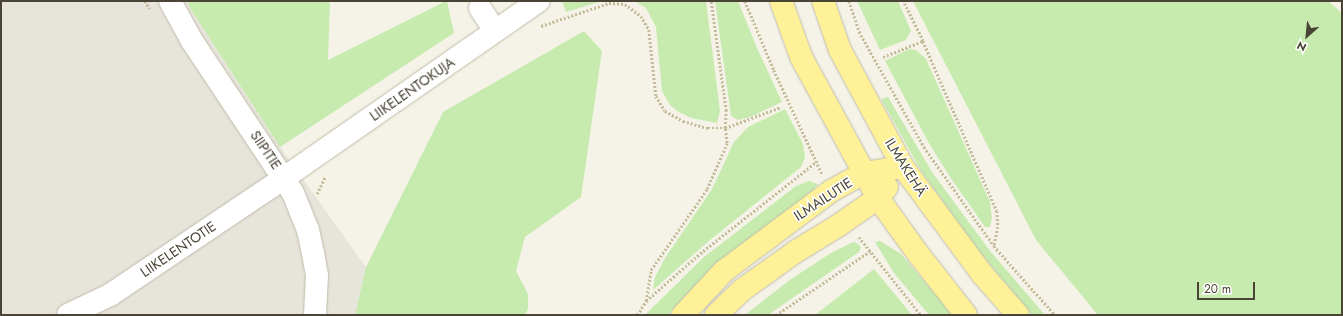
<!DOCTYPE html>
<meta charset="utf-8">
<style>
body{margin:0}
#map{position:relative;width:1343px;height:316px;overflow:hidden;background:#f5f3e8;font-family:Jost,sans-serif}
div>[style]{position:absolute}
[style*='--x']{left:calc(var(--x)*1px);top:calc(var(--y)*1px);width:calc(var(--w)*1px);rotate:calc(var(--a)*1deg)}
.industrial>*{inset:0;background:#e7e4dc}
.green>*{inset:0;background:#c7ebae}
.path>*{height:2.5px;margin-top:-1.25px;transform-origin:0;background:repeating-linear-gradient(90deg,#c4bb9a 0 2px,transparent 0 4px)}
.roads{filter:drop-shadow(0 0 1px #c1bcaa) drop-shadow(0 0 1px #c1bcaa)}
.minor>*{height:22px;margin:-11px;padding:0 11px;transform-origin:11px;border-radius:11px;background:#fff}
.major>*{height:22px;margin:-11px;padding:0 11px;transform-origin:11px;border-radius:11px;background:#fff197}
span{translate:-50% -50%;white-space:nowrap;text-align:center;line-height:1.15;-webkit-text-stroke:3px #fff;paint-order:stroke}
.street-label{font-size:14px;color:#494436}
.frame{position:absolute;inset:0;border:2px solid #494436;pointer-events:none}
.north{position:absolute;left:1287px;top:16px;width:40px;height:40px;-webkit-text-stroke:3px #fff;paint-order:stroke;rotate:207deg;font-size:11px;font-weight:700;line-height:16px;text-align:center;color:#494436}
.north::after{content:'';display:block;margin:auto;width:14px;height:18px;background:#494436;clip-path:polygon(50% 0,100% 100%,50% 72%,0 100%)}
.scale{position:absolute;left:1197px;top:282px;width:58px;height:18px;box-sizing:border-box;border:2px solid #494436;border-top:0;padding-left:5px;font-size:12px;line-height:14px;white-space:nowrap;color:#494436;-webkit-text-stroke:3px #fff;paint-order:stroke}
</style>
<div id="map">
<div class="industrial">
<div style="clip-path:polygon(1px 1px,188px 1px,190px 8px,280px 147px,366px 267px,355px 315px,1px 315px)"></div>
</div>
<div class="green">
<div style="clip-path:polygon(188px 1px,330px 1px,328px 60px,446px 1px,447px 1px,454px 33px,280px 147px,190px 8px)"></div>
<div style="clip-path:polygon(562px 1px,602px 1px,566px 12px)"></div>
<div style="clip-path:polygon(634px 1px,706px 1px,720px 111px,717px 123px,691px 118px,677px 111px,670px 105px,662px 91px,656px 27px,646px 8px)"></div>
<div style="clip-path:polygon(715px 1px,738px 1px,757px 48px,782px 102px,750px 117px,738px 120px,731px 116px)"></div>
<div style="clip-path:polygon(857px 1px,898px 1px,911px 31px,906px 40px,880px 50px)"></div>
<div style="clip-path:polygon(913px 1px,1328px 1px,1342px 13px,1342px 315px,1098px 315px,1036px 240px)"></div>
<div style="clip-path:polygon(584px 31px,602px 51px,581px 197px,525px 237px,516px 271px,528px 294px,528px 309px,525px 315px,355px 315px,366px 267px,443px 112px)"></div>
<div style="clip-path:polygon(909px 49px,916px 50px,926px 59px,990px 202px,992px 218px,990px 227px,985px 227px,950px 177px,930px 145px,885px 61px)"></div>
<div style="clip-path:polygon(888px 97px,932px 172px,990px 251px,1045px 315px,1032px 315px,971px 241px,920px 169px,881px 99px)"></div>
<div style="clip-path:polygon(785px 109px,803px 144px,805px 158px,801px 167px,710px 240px,653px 290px,655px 277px,665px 258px,712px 189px,734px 142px,748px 127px)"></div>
<div style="clip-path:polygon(809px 181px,818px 184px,807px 197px,720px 263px,687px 294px,668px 315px,645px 315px,704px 257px,796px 186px)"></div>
<div style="clip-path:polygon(880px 241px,901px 254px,953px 315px,929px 315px,894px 273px,875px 242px)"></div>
<div style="clip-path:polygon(853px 242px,857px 243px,861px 247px,859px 252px,768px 315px,745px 315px,791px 279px,831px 253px)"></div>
<div style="clip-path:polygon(874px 269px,912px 315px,815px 315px)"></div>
</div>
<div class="path">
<div style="--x:145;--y:1;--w:9;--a:58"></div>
<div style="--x:745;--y:1;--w:75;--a:67.2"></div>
<div style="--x:774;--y:70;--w:115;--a:65.2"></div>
<div style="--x:849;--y:1;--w:36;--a:71"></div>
<div style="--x:861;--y:35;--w:129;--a:60.6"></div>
<div style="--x:924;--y:147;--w:121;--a:54.7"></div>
<div style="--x:994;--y:246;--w:92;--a:48.5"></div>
<div style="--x:541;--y:26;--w:72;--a:-18.7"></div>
<div style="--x:609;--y:3;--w:16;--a:4"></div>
<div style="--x:625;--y:4;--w:20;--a:37"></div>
<div style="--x:641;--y:16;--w:16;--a:60"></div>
<div style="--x:649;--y:30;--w:66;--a:83.9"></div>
<div style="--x:656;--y:96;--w:17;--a:59"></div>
<div style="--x:665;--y:111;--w:21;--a:29"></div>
<div style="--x:683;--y:121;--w:26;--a:16"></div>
<div style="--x:708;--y:128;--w:17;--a:0"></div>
<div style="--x:725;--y:128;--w:60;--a:-20.6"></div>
<div style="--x:923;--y:41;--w:185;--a:66.5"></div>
<div style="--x:997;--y:211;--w:16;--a:86"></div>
<div style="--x:998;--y:227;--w:19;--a:102"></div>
<div style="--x:883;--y:57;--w:43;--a:-21.8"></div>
<div style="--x:923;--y:41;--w:45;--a:-116.6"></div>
<div style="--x:317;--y:194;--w:19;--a:-65"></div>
<div style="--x:859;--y:237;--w:100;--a:51.5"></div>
<div style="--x:646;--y:301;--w:76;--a:-41.3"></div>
<div style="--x:703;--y:251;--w:144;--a:-38.2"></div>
<div style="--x:637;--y:315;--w:17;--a:-57"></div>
<div style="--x:646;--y:301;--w:31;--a:-81"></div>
<div style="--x:651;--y:270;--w:98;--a:-55.3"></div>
<div style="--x:707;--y:189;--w:50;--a:-66.5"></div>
<div style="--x:727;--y:143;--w:15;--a:-98"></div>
<div style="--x:725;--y:128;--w:17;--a:-87"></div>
<div style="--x:726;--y:111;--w:111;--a:-97.8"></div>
<div style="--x:776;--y:315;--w:114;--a:-34.2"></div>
</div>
<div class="roads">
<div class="minor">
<div style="--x:170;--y:1;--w:46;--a:61.2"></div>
<div style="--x:192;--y:41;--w:182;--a:56.4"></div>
<div style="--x:293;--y:193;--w:40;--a:68"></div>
<div style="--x:308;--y:230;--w:24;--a:78"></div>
<div style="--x:313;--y:253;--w:22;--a:80"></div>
<div style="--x:317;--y:275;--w:40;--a:92.9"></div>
<div style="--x:480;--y:8;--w:27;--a:57"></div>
<div style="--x:68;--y:315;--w:47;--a:-25.5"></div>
<div style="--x:110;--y:295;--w:210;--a:-33.9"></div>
<div style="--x:284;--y:178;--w:310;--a:-34.8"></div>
</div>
<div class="major">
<div style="--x:781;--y:1;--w:59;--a:70.3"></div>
<div style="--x:801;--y:57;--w:161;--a:61.4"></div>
<div style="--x:878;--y:198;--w:70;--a:54.3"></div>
<div style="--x:919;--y:255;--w:76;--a:51.9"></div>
<div style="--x:823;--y:1;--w:52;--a:70.9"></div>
<div style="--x:840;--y:50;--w:133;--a:61.7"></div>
<div style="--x:903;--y:167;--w:134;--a:53.5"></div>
<div style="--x:983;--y:275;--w:53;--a:48.8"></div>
<div style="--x:683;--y:315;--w:60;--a:-47"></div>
<div style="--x:724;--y:271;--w:134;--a:-36.8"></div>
<div style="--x:831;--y:191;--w:38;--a:-29"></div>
<div style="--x:864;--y:173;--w:39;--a:-9"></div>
<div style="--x:716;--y:315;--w:36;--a:-44"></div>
<div style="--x:742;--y:290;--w:65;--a:-35.6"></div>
<div style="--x:795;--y:252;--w:52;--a:-31.5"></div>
<div style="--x:839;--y:225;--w:47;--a:-34.7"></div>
<div style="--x:878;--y:198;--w:14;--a:-51"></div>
</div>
</div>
<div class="street-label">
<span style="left:412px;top:89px;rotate:-35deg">LIIKELENTOKUJA</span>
<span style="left:266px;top:150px;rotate:56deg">SIIPITIE</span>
<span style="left:906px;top:167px;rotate:58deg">ILMAKEHÄ</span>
<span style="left:823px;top:199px;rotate:-33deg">ILMAILUTIE</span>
<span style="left:178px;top:249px;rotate:-34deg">LIIKELENTOTIE</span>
</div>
<div class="frame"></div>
<div class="north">N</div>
<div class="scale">20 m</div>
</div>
